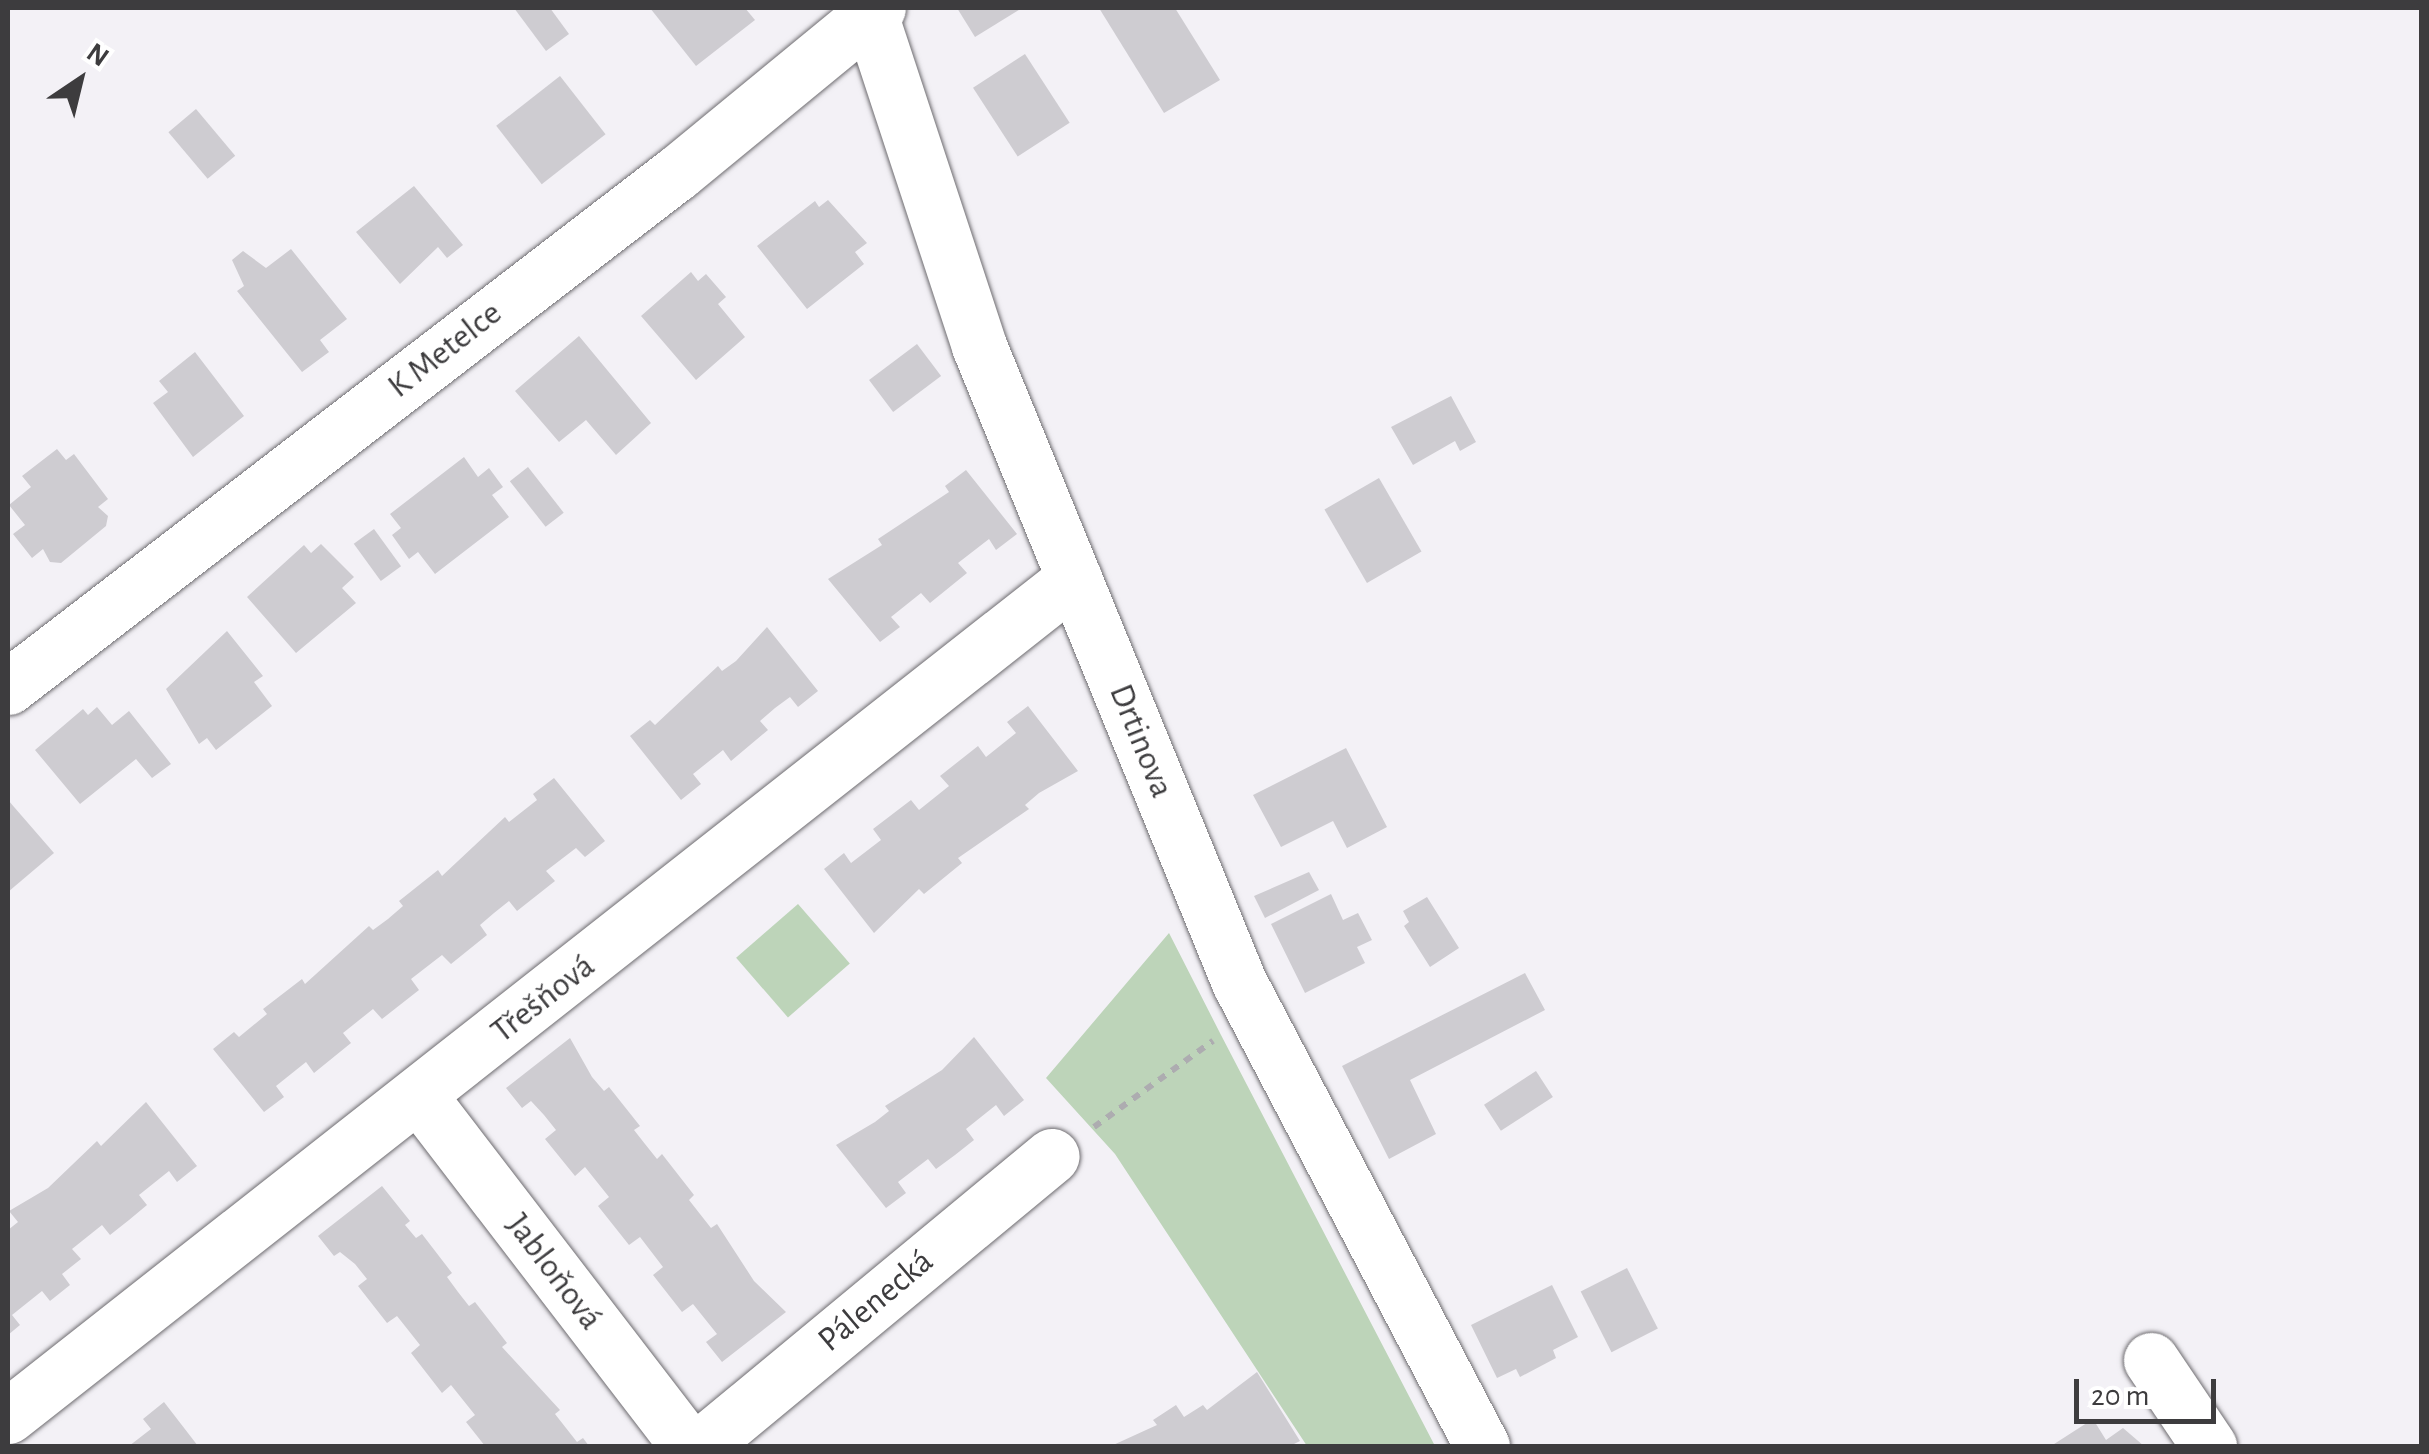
<!DOCTYPE html>
<meta charset="utf-8">
<style>
body{margin:0}
#map{position:relative;width:2429px;height:1454px;overflow:hidden;background:#f3f1f6;font-family:"Alegreya Sans",sans-serif}
div>[style]{position:absolute}
[style*='--x']{left:calc(var(--x)*1px);top:calc(var(--y)*1px);width:calc(var(--w)*1px);rotate:calc(var(--a)*1deg)}
.green>*{inset:0;background:#bdd4b9;transform-origin:0 0}
.building>*{inset:0;background:#ceccd1;transform-origin:0 0}
.path>*{height:6px;margin-top:-3px;transform-origin:0;background:repeating-linear-gradient(90deg,#adacb0 0 8px,transparent 0 16px)}
.roads{filter:drop-shadow(0 0 2px #6e6c70) drop-shadow(0 0 2px #6e6c70)}
.minor>*{height:55px;margin:-27.5px;padding:0 27.5px;transform-origin:27.5px;border-radius:27.5px;background:#fff}
span{translate:-50% -50%;white-space:nowrap;text-align:center;line-height:1.15;-webkit-text-stroke:9px #fff;paint-order:stroke}
.street-label{font-size:35px;color:#3d3c3e}
.frame{position:absolute;inset:0;border:10px solid #3d3c3e;pointer-events:none}
.north{position:absolute;left:30px;top:30px;width:100px;height:100px;-webkit-text-stroke:8px #fff;paint-order:stroke;rotate:35deg;font-size:28px;font-weight:700;line-height:40px;text-align:center;color:#3d3c3e}
.north::after{content:'';display:block;margin:auto;width:35px;height:45px;background:#3d3c3e;clip-path:polygon(50% 0,100% 100%,50% 72%,0 100%)}
.scale{position:absolute;left:2074px;top:1379px;width:142px;height:45px;box-sizing:border-box;border:5px solid #3d3c3e;border-top:0;padding-left:12px;font-size:30px;line-height:35px;white-space:nowrap;color:#3d3c3e;-webkit-text-stroke:8px #fff;paint-order:stroke}
</style>
<div id="map">
<div class="green">
<div style="left:798px;top:904px;width:79px;height:82px;rotate:49deg"></div>
<div style="clip-path:polygon(1169px 933px,1221px 1035px,1435px 1446px,1307px 1446px,1115px 1154px,1046px 1078px)"></div>
</div>
<div class="building">
<div style="clip-path:polygon(514px 8px,550px 8px,569px 34px,546px 51px)"></div>
<div style="clip-path:polygon(650px 8px,745px 8px,755px 20px,696px 66px)"></div>
<div style="clip-path:polygon(957px 8px,1022px 8px,975px 37px)"></div>
<div style="clip-path:polygon(1099px 8px,1175px 8px,1220px 80px,1164px 113px)"></div>
<div style="left:1025px;top:54px;width:82px;height:62px;rotate:57deg"></div>
<div style="left:560px;top:76px;width:74px;height:81px;rotate:52deg"></div>
<div style="left:196px;top:109px;width:61px;height:36px;rotate:50deg"></div>
<div style="clip-path:polygon(414px 186px,463px 245px,447px 258px,438px 247px,400px 284px,356px 232px)"></div>
<div style="clip-path:polygon(828px 200px,867px 243px,855px 252px,864px 264px,807px 309px,757px 246px,815px 201px,819px 207px)"></div>
<div style="clip-path:polygon(291px 249px,347px 319px,320px 340px,329px 352px,302px 372px,237px 291px,244px 286px,232px 260px,243px 251px,266px 268px)"></div>
<div style="clip-path:polygon(691px 272px,698px 281px,706px 274px,726px 297px,718px 304px,745px 337px,696px 380px,641px 316px)"></div>
<div style="clip-path:polygon(579px 336px,651px 423px,616px 455px,586px 420px,559px 442px,515px 391px)"></div>
<div style="left:917px;top:344px;width:40px;height:60px;rotate:53deg"></div>
<div style="clip-path:polygon(195px 352px,244px 416px,193px 457px,153px 403px,168px 392px,159px 381px)"></div>
<div style="clip-path:polygon(1451px 396px,1476px 442px,1460px 451px,1455px 441px,1413px 465px,1391px 427px)"></div>
<div style="clip-path:polygon(57px 449px,66px 460px,74px 454px,108px 499px,98px 507px,108px 516px,106px 526px,61px 563px,50px 562px,43px 549px,32px 558px,13px 534px,25px 525px,9px 505px,31px 487px,22px 476px)"></div>
<div style="clip-path:polygon(464px 457px,478px 477px,489px 468px,503px 487px,492px 495px,509px 517px,435px 574px,418px 552px,409px 559px,392px 535px,401px 528px,390px 514px)"></div>
<div style="left:528px;top:467px;width:58px;height:23px;rotate:52deg"></div>
<div style="clip-path:polygon(966px 470px,1017px 534px,996px 550px,989px 539px,958px 563px,967px 573px,930px 603px,921px 593px,891px 617px,900px 627px,880px 642px,828px 579px,882px 545px,878px 539px,949px 492px,945px 486px)"></div>
<div style="left:1379px;top:478px;width:85px;height:63px;rotate:60deg"></div>
<div style="left:374px;top:529px;width:46px;height:25px;rotate:54deg"></div>
<div style="clip-path:polygon(321px 544px,354px 577px,342px 588px,356px 603px,296px 653px,247px 597px,304px 545px,311px 553px)"></div>
<div style="clip-path:polygon(767px 627px,818px 691px,798px 707px,790px 697px,775px 708px,760px 721px,768px 730px,731px 761px,723px 750px,693px 774px,701px 784px,681px 800px,630px 736px,650px 720px,655px 725px,718px 666px,722px 671px,736px 661px)"></div>
<div style="clip-path:polygon(227px 631px,263px 676px,254px 682px,272px 706px,216px 750px,207px 738px,199px 744px,166px 689px)"></div>
<div style="clip-path:polygon(1028px 706px,1078px 771px,1039px 793px,1025px 805px,1029px 809px,958px 858px,962px 863px,924px 894px,919px 889px,874px 933px,824px 869px,844px 853px,851px 863px,881px 840px,873px 829px,911px 800px,919px 810px,949px 786px,940px 776px,978px 746px,986px 757px,1016px 733px,1007px 722px)"></div>
<div style="clip-path:polygon(97px 707px,112px 725px,129px 711px,171px 764px,152px 778px,136px 759px,80px 804px,35px 750px,83px 709px,88px 715px)"></div>
<div style="clip-path:polygon(1346px 748px,1387px 827px,1347px 848px,1333px 821px,1281px 847px,1253px 795px)"></div>
<div style="clip-path:polygon(554px 778px,605px 841px,585px 857px,576px 848px,546px 871px,555px 881px,517px 911px,509px 901px,494px 913px,480px 925px,487px 935px,451px 964px,442px 955px,411px 979px,419px 990px,382px 1019px,373px 1009px,343px 1033px,351px 1043px,314px 1073px,306px 1062px,276px 1086px,284px 1097px,264px 1112px,213px 1049px,234px 1032px,239px 1037px,267px 1014px,263px 1009px,302px 979px,305px 984px,369px 926px,373px 930px,388px 919px,403px 906px,399px 901px,438px 870px,442px 876px,505px 817px,509px 822px,537px 800px,533px 794px)"></div>
<div style="clip-path:polygon(8px 800px,54px 853px,8px 892px)"></div>
<div style="clip-path:polygon(1309px 872px,1319px 890px,1265px 918px,1254px 896px)"></div>
<div style="clip-path:polygon(1331px 894px,1343px 920px,1358px 913px,1372px 940px,1357px 947px,1365px 963px,1305px 993px,1271px 924px)"></div>
<div style="clip-path:polygon(1427px 897px,1459px 948px,1430px 967px,1404px 926px,1409px 922px,1403px 911px)"></div>
<div style="clip-path:polygon(1525px 973px,1545px 1010px,1410px 1080px,1436px 1134px,1389px 1159px,1342px 1066px)"></div>
<div style="clip-path:polygon(974px 1037px,1024px 1100px,1004px 1116px,996px 1105px,966px 1129px,974px 1140px,955px 1155px,936px 1169px,928px 1159px,898px 1182px,906px 1193px,886px 1208px,836px 1145px,875px 1122px,889px 1111px,885px 1106px,942px 1070px)"></div>
<div style="clip-path:polygon(570px 1038px,592px 1077px,604px 1091px,609px 1087px,640px 1126px,634px 1130px,645px 1144px,657px 1159px,662px 1154px,694px 1195px,689px 1200px,711px 1228px,717px 1224px,754px 1281px,786px 1312px,722px 1362px,706px 1342px,717px 1334px,693px 1304px,682px 1312px,653px 1275px,663px 1267px,640px 1237px,629px 1245px,598px 1206px,609px 1197px,585px 1167px,575px 1176px,545px 1139px,556px 1130px,544px 1115px,531px 1101px,522px 1108px,506px 1088px)"></div>
<div style="left:1536px;top:1071px;width:31px;height:62px;rotate:57deg"></div>
<div style="clip-path:polygon(146px 1102px,197px 1166px,177px 1182px,169px 1171px,139px 1195px,147px 1205px,129px 1220px,110px 1235px,102px 1225px,72px 1249px,81px 1259px,62px 1274px,70px 1285px,50px 1301px,42px 1291px,12px 1315px,20px 1325px,8px 1335px,8px 1230px,18px 1222px,9px 1211px,48px 1188px,97px 1141px,101px 1146px)"></div>
<div style="clip-path:polygon(382px 1186px,410px 1221px,405px 1225px,416px 1238px,422px 1234px,452px 1273px,447px 1277px,458px 1292px,469px 1306px,475px 1302px,507px 1343px,502px 1347px,560px 1410px,555px 1414px,577px 1442px,583px 1438px,589px 1446px,485px 1446px,466px 1422px,475px 1415px,451px 1385px,442px 1393px,411px 1353px,420px 1345px,397px 1316px,387px 1323px,358px 1286px,367px 1279px,355px 1264px,340px 1252px,334px 1256px,318px 1236px)"></div>
<div style="left:1627px;top:1268px;width:68px;height:52px;rotate:63deg"></div>
<div style="clip-path:polygon(1552px 1285px,1578px 1337px,1553px 1350px,1556px 1358px,1520px 1377px,1516px 1369px,1497px 1378px,1471px 1325px)"></div>
<div style="clip-path:polygon(1257px 1372px,1300px 1441px,1290px 1446px,1111px 1446px,1157px 1425px,1153px 1420px,1176px 1405px,1184px 1417px,1203px 1405px,1207px 1410px)"></div>
<div style="clip-path:polygon(164px 1402px,198px 1446px,129px 1446px,151px 1429px,143px 1419px)"></div>
<div style="clip-path:polygon(2093px 1419px,2106px 1440px,2123px 1428px,2144px 1446px,2051px 1446px)"></div>
</div>
<div class="path">
<div style="--x:1094;--y:1127;--w:147;--a:-35.9"></div>
</div>
<div class="roads">
<div class="minor">
<div style="--x:868;--y:8;--w:356;--a:71.8"></div>
<div style="--x:979;--y:346;--w:687;--a:67.77"></div>
<div style="--x:1239;--y:982;--w:524;--a:62.36"></div>
<div style="--x:8;--y:687;--w:844;--a:-37.54"></div>
<div style="--x:677;--y:173;--w:260;--a:-39.4"></div>
<div style="--x:420;--y:1097;--w:440;--a:52.5"></div>
<div style="--x:2151;--y:1360;--w:104;--a:56"></div>
<div style="--x:8;--y:1416;--w:1356;--a:-38.17"></div>
<div style="--x:701;--y:1446;--w:455;--a:-39.6"></div>
</div>
</div>
<div class="street-label">
<span style="left:445px;top:350px;rotate:-38deg">K Metelce</span>
<span style="left:1141px;top:741px;rotate:68deg">Drtinova</span>
<span style="left:543px;top:999px;rotate:-38deg">Třešňová</span>
<span style="left:554px;top:1272px;rotate:53deg">Jabloňová</span>
<span style="left:876px;top:1301px;rotate:-40deg">Pálenecká</span>
</div>
<div class="frame"></div>
<div class="north">N</div>
<div class="scale">20 m</div>
</div>
